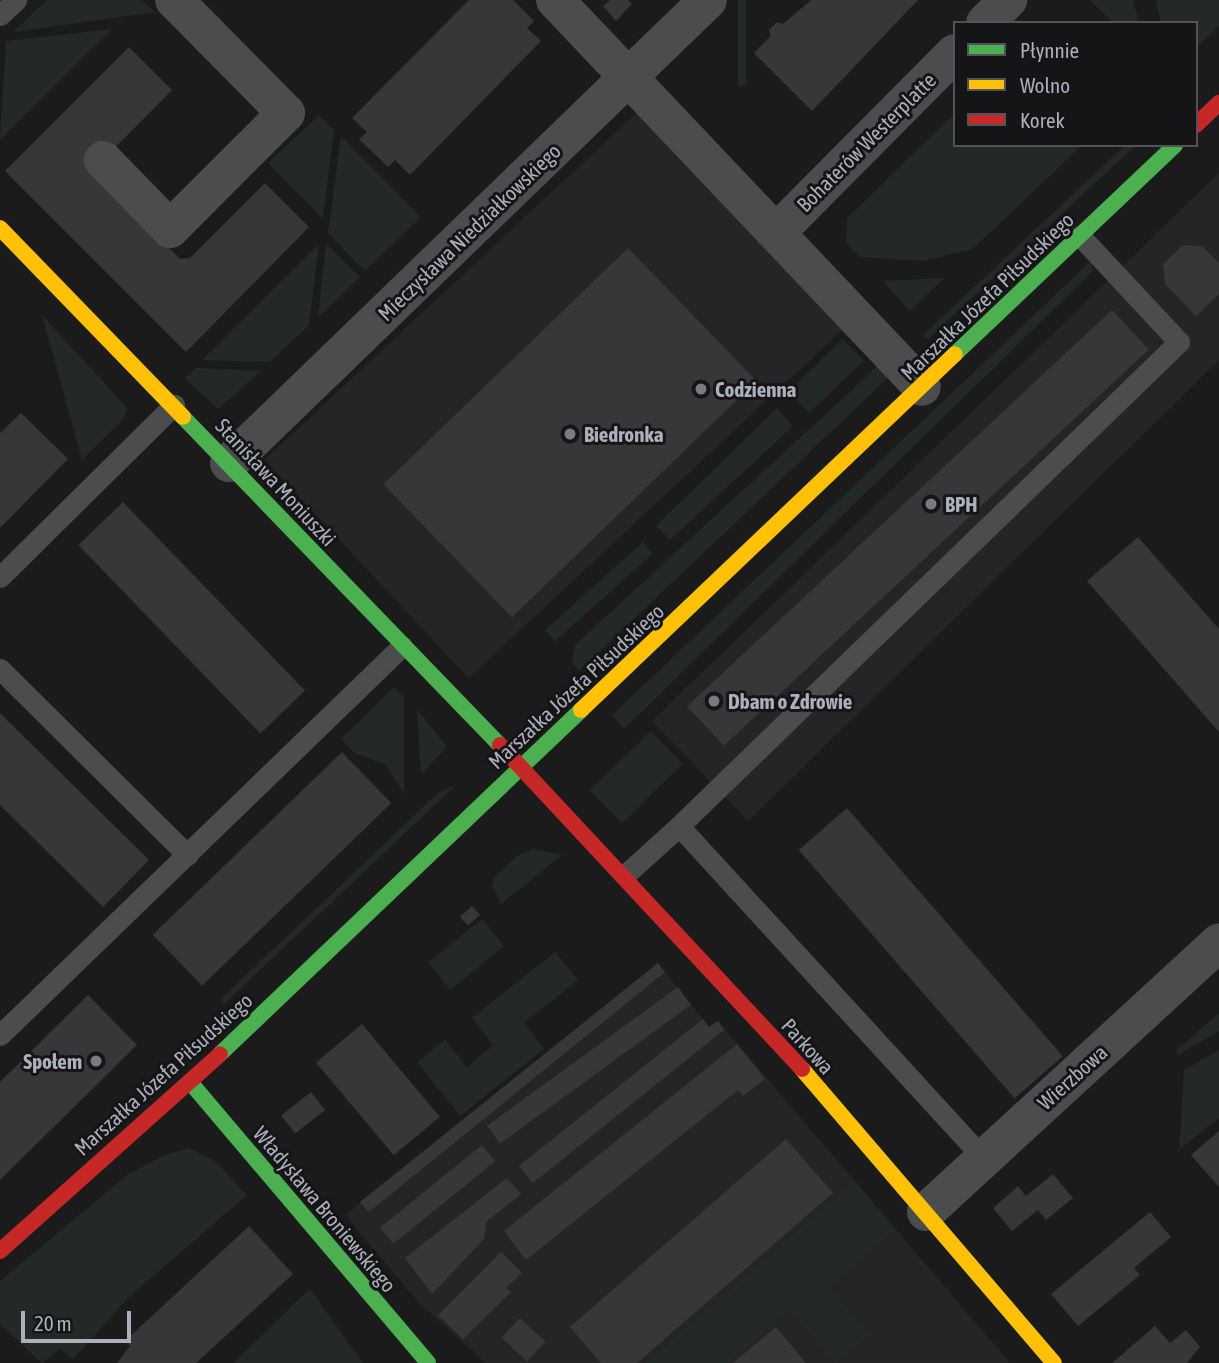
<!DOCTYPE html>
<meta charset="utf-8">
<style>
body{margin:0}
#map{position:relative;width:1219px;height:1363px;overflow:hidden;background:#1b1b1b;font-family:"Asap Condensed",sans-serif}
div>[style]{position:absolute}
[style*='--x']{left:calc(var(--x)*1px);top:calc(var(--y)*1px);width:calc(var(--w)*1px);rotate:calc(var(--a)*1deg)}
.built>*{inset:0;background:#252527;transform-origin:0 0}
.green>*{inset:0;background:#232a25;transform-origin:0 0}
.building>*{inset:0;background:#373739;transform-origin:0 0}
.lane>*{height:21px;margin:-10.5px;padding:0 10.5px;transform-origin:10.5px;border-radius:10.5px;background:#4b4c4e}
.street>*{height:38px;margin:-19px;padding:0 19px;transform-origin:19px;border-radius:19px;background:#4b4c4e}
.fast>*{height:16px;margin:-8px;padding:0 8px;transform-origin:8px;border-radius:8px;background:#4caf50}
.slow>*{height:16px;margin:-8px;padding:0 8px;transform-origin:8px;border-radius:8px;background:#ffc107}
.jam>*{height:16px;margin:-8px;padding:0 8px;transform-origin:8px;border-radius:8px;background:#c62828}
.dots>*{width:19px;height:19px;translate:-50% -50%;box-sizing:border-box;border:4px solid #151517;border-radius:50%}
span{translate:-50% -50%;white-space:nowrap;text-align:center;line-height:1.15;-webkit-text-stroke:6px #151517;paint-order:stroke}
.street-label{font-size:21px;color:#acafbc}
.poi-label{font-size:21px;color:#acafbc;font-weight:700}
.left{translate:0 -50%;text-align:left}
.right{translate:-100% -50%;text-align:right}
.legend{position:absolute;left:953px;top:21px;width:245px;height:126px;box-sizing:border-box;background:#151517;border:2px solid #515359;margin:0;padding:9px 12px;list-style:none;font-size:21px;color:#acafbc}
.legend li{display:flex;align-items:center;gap:14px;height:35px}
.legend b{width:35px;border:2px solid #515359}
.scale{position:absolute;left:21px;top:1311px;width:110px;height:32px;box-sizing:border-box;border:4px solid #acafbc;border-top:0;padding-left:9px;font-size:21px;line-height:24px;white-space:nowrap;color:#acafbc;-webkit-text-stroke:5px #151517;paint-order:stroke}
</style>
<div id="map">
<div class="built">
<div style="left:645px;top:105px;width:299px;height:520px;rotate:47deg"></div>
<div style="clip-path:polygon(1219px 173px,1219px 360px,748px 821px,652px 721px)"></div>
<div style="clip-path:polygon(658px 963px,709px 1027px,718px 1021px,1010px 1363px,486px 1363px,419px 1303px,345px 1215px)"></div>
</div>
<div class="green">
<div style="clip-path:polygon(47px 0,142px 0,155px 12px,13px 32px)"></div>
<div style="left:738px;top:0;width:8px;height:86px"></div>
<div style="clip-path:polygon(1089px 0,1133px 0,1139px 23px,1114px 23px)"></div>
<div style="clip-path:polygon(1156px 0,1219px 0,1219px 26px,1196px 48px,1196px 23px,1161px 23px)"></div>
<div style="clip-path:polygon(112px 29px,0 140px,6px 41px)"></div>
<div style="clip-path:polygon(955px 113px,955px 145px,1082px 145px,973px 249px,923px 261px,860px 257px,846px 243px,847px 218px)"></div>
<div style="clip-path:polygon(319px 115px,334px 130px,323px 219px,268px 163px)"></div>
<div style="clip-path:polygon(341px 136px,421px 217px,365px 271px,328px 233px)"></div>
<div style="clip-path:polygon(1125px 145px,1136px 145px,928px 339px,922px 336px)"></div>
<div style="clip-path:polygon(326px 243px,360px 277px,318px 318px)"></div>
<div style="clip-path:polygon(319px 244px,309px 325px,270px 362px,202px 360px)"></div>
<div style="clip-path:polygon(1091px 261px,1093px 271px,624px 729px,612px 715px)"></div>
<div style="clip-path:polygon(945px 278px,910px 311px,883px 281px)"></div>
<div style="clip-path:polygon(42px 315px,127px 408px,122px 421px,82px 460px)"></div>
<div style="left:843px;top:339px;width:30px;height:76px;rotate:46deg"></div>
<div style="clip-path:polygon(881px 363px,891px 375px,579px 671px,572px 662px,575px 645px)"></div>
<div style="clip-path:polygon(197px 368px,261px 371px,218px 409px,185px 378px)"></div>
<div style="clip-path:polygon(777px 408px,793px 426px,670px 540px,656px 526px)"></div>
<div style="left:643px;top:542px;width:15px;height:132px;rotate:48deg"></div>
<div style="clip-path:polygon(394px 687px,404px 697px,404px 794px,386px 765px,353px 752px,341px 739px)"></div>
<div style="clip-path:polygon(417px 710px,447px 746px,421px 775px)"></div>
<div style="left:651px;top:731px;width:46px;height:85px;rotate:46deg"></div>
<div style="clip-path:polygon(457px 784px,223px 1005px,222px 998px,439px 792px)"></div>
<div style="clip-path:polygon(534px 849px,562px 855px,501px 904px,492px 886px,494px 878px,518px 855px)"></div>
<div style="left:482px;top:919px;width:35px;height:69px;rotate:51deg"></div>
<div style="clip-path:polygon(555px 952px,578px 980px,524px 1023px,544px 1049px,460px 1116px,417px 1062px,445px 1040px,467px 1067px,493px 1045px,472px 1018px)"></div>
<div style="clip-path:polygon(1219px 1013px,1219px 1031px,1176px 1056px,1178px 1049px)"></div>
<div style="clip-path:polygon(1219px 1050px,1219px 1118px,1179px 1150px,1184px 1070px)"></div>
<div style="clip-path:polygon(189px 1148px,214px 1160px,247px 1195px,130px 1296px,73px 1359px,60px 1349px,42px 1363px,0 1324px,0 1281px,127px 1175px,163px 1156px)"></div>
<div style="clip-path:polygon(855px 1181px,895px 1229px,829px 1287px,870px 1335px,836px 1363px,789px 1310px,728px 1363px,646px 1363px)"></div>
<div style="clip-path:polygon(310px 1289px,363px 1363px,233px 1363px)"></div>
</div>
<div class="building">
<div style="clip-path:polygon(469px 0,513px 0,534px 21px,527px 28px,541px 41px,410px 175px,395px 160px,388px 167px,359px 139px,367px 132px,352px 118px)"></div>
<div style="clip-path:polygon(610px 0,628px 0,632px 4px,616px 21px,603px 6px)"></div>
<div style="clip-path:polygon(811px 0,918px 0,812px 111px,754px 53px,771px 36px,769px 30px,777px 22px,783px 24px)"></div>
<div style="clip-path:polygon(129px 47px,172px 90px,97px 166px,97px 176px,180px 259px,190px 258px,265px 183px,309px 227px,186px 352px,5px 171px)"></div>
<div style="clip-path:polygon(1183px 245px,1202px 246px,1219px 263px,1219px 294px,1196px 316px,1165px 284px,1163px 264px)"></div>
<div style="left:628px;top:248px;width:185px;height:340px;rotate:46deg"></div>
<div style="left:1112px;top:310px;width:54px;height:581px;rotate:47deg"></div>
<div style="clip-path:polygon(21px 413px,68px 459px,0 528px,0 433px)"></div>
<div style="left:123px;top:502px;width:262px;height:62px;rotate:46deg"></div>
<div style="clip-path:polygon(1138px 537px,1219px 629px,1219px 732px,1087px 581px)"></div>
<div style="clip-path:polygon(0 713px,149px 860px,103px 907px,0 805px)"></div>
<div style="left:342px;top:752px;width:71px;height:263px;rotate:46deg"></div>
<div style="left:847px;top:808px;width:329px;height:64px;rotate:49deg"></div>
<div style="left:472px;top:906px;width:12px;height:16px;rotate:48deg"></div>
<div style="clip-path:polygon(658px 963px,665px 972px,369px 1212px,360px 1202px)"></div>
<div style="left:678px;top:987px;width:22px;height:236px;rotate:54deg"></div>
<div style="clip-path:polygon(88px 995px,137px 1045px,0 1180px,0 1082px)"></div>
<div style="clip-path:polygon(703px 1019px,709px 1027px,718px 1021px,724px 1030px,533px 1183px,519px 1166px)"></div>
<div style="left:362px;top:1024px;width:121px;height:60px;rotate:50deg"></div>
<div style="clip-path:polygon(737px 1044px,765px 1079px,743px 1096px,738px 1090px,526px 1260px,504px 1231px)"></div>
<div style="left:311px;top:1092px;width:23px;height:38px;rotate:52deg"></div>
<div style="clip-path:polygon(1219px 1131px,1219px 1187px,1191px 1155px)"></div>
<div style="clip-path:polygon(786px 1139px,833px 1193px,637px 1363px,601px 1363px,570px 1327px)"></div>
<div style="left:482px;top:1145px;width:21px;height:131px;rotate:51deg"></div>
<div style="clip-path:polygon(1053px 1174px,1073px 1198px,1046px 1220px,1038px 1210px,1012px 1231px,993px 1208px,1018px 1186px,1026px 1196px)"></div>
<div style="clip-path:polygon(507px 1178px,521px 1194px,486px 1222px,484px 1239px,432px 1294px,405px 1258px)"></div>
<div style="clip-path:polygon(1150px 1212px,1171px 1237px,1134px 1268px,1140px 1275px,1078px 1326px,1051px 1294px)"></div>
<div style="clip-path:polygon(249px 1226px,293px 1274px,196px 1363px,117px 1363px,130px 1346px,125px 1341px)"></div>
<div style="clip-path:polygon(501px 1252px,522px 1273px,506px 1288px,511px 1292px,463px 1339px,438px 1315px)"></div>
<div style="left:520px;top:1318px;width:35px;height:27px;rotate:43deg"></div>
<div style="clip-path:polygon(1155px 1326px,1170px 1343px,1186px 1330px,1200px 1347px,1187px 1363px,1112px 1363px)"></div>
<div style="clip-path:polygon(776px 1327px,806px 1363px,733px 1363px)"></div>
</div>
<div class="lane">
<div style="--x:0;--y:15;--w:22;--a:-43"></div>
<div style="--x:0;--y:577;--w:245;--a:-44.7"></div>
<div style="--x:0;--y:669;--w:264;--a:44.8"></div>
<div style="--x:679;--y:826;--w:696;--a:-44.07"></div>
<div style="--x:1179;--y:342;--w:145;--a:-133"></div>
<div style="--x:625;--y:875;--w:73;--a:-42.2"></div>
<div style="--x:679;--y:826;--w:450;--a:47.5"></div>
<div style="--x:0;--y:1035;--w:559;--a:-44.06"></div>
</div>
<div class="street">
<div style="--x:555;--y:0;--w:533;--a:46.52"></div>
<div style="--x:985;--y:23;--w:33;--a:-45"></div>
<div style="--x:103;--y:160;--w:96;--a:45.8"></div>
<div style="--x:170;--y:229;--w:164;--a:-45"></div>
<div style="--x:286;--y:113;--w:159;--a:-134.7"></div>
<div style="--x:777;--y:232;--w:252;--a:-45.2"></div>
<div style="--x:229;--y:463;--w:666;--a:-44.03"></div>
<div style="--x:926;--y:1212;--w:398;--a:-42.6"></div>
</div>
<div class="fast">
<div style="--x:955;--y:354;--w:303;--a:-43.5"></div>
<div style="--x:183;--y:417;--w:456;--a:46"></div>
<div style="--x:220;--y:1054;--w:499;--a:-43.6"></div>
<div style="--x:190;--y:1082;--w:368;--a:49.7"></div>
</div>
<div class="slow">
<div style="--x:0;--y:228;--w:263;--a:45.9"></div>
<div style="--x:581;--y:710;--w:516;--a:-43.59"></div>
<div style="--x:802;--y:1069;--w:387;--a:49.4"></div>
</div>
<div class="jam">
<div style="--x:1196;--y:125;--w:32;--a:-44"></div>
<div style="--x:500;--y:745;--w:443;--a:47"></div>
<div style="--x:0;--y:1251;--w:295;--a:-41.8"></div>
</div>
<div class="dots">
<div style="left:701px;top:389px;background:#797b84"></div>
<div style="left:570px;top:434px;background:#797b84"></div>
<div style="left:931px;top:504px;background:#797b84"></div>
<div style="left:714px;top:701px;background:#797b84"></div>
<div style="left:96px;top:1061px;background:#797b84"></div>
</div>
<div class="street-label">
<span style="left:866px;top:142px;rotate:-45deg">Bohaterów Westerplatte</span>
<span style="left:469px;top:232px;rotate:-44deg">Mieczysława Niedziałkowskiego</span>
<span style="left:987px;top:296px;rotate:-44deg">Marszałka Józefa Piłsudskiego</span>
<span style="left:276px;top:482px;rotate:47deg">Stanisława Moniuszki</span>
<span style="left:576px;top:686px;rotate:-43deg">Marszałka Józefa Piłsudskiego</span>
<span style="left:808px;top:1046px;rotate:48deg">Parkowa</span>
<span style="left:163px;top:1074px;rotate:-42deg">Marszałka Józefa Piłsudskiego</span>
<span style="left:1072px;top:1077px;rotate:-42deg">Wierzbowa</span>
<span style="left:325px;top:1209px;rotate:50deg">Władysława Broniewskiego</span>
</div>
<div class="poi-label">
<span class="left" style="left:715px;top:389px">Codzienna</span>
<span class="left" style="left:584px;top:434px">Biedronka</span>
<span class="left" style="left:945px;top:504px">BPH</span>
<span class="left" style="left:728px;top:701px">Dbam o Zdrowie</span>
<span class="right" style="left:82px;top:1061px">Społem</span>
</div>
<ul class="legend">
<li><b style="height:9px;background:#4caf50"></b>Płynnie</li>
<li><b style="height:9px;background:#ffc107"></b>Wolno</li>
<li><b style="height:9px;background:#c62828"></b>Korek</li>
</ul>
<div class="scale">20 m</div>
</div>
